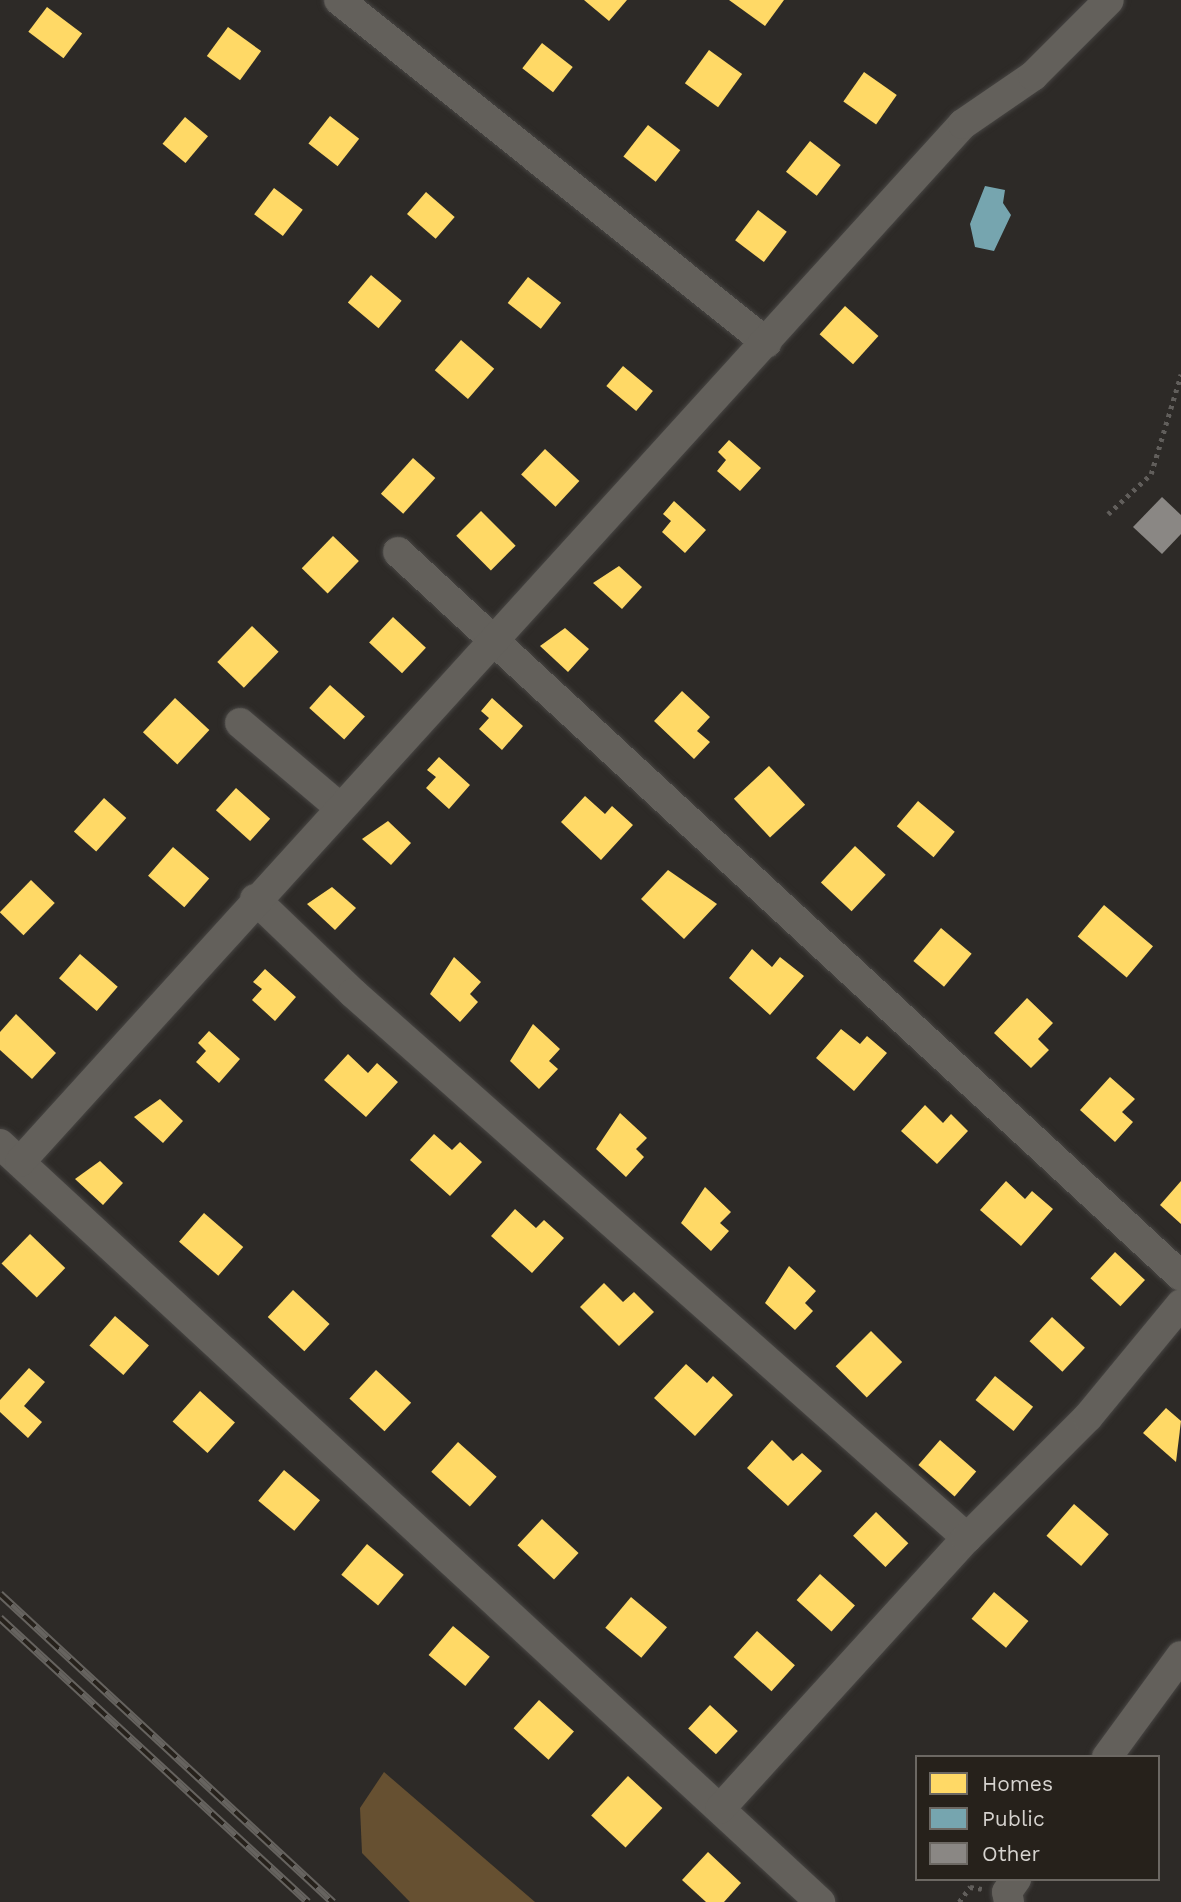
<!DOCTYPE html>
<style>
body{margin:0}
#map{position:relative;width:1181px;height:1902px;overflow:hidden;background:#2d2a27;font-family:"Work Sans",sans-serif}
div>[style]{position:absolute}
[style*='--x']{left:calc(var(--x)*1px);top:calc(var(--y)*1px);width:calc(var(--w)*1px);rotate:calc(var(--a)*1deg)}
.forest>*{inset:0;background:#665031}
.homes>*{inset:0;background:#ffd966;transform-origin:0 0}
.public>*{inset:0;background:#76a5af}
.building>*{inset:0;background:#8a8784}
.path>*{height:4.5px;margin-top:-2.25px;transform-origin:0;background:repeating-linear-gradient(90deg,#615e5b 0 3.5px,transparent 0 8.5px)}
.roads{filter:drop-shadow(0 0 2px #474543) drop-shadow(0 0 2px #474543)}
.minor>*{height:30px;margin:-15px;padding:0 15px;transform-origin:15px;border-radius:15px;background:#63605b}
.rail>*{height:8px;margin-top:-4px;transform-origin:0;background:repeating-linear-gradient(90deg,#26211b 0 16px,#66635f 0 32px);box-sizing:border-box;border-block:2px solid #66635f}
span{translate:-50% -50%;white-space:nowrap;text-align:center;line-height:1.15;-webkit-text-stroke:7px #26211b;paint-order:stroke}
.legend{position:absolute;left:915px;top:1755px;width:245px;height:126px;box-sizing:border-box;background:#26211b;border:2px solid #6c6863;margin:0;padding:9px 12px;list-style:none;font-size:21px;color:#d6d3cf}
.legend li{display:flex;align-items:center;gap:14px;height:35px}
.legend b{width:35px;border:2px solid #6c6863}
</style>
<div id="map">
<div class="forest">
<div style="clip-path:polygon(384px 1772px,535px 1902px,410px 1902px,362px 1853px,360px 1808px)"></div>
</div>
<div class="homes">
<div style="clip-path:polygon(584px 0,627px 0,609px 21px)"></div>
<div style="clip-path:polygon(729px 0,784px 0,765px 26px)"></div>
<div style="left:47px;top:7px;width:44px;height:31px;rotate:37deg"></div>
<div style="left:228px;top:27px;width:41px;height:36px;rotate:36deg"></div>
<div style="left:542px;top:43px;width:39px;height:32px;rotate:38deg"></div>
<div style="left:709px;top:50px;width:41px;height:41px;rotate:36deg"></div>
<div style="left:864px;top:72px;width:40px;height:36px;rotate:35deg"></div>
<div style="left:330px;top:116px;width:37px;height:35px;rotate:38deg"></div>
<div style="left:185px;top:117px;width:30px;height:35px;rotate:40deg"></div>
<div style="left:648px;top:125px;width:41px;height:40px;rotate:38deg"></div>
<div style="left:810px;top:141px;width:39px;height:39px;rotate:38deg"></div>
<div style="left:274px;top:188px;width:36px;height:33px;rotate:37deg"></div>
<div style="left:426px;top:192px;width:38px;height:29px;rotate:41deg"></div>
<div style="left:758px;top:210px;width:36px;height:38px;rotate:37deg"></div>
<div style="left:371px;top:275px;width:40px;height:36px;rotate:40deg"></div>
<div style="left:528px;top:277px;width:42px;height:33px;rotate:38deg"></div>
<div style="left:845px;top:306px;width:45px;height:38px;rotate:42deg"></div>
<div style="left:461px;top:340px;width:44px;height:40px;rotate:41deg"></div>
<div style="left:623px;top:366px;width:39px;height:26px;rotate:40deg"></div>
<div style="clip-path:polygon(729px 440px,761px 468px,740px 491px,717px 471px,726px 460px,718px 452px)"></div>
<div style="left:545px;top:449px;width:47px;height:35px;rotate:43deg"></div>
<div style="left:413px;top:458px;width:30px;height:48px;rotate:42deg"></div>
<div style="clip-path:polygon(674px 501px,706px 530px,685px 553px,662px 532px,671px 521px,663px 514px)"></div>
<div style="left:481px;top:511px;width:49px;height:35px;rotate:45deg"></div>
<div style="left:333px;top:536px;width:36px;height:45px;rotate:44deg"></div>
<div style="clip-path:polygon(619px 566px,642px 587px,622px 609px,593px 583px)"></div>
<div style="left:393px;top:617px;width:45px;height:35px;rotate:43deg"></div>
<div style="left:252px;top:626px;width:37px;height:50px;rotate:44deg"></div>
<div style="clip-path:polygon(565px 628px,589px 649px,568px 672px,540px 646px)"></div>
<div style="left:330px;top:685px;width:47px;height:31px;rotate:42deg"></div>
<div style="clip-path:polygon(682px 691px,710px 717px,697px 731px,710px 742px,694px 759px,654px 721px)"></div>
<div style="left:175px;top:698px;width:47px;height:47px;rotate:43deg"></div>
<div style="clip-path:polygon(492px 698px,523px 726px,502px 750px,479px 729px,489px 718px,481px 711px)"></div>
<div style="clip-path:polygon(439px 757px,470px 785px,449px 809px,426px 788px,436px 777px,427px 770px)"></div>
<div style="left:769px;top:766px;width:53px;height:48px;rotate:47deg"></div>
<div style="left:236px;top:788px;width:46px;height:30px;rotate:42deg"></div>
<div style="clip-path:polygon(585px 796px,605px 814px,612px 806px,633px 825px,601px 860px,561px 822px)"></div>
<div style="left:104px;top:798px;width:30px;height:45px;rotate:42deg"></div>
<div style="left:918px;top:801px;width:48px;height:33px;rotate:40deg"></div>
<div style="clip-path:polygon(388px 821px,411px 843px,391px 865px,362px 839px)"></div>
<div style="left:855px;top:846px;width:42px;height:50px;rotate:43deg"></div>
<div style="left:173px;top:847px;width:48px;height:38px;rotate:41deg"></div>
<div style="clip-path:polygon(668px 870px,717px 904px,684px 939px,641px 899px)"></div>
<div style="left:31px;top:880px;width:33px;height:45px;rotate:44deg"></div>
<div style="clip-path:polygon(332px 887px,356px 908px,335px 930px,307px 904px)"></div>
<div style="left:1104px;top:905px;width:64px;height:41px;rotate:40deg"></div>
<div style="left:941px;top:928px;width:40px;height:43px;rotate:40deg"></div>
<div style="clip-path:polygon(752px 949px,772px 967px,780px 957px,804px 976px,770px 1015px,729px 978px)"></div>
<div style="left:80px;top:954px;width:50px;height:32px;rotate:41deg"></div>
<div style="clip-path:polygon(454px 957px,481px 982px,470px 994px,478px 1002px,460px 1022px,430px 994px)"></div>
<div style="clip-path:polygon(265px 969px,296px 997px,275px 1021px,252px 1000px,262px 989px,253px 982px)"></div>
<div style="clip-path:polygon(1027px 998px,1053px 1023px,1038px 1039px,1049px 1050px,1031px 1068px,994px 1033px)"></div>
<div style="clip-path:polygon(16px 1014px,56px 1053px,32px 1079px,0 1050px,0 1032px)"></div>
<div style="clip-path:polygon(533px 1024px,560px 1049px,549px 1061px,558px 1069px,539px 1089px,510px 1061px)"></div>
<div style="clip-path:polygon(841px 1029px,860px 1044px,867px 1036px,887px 1053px,854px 1091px,816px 1058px)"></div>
<div style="clip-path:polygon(209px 1031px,240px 1059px,219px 1083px,196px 1062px,206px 1051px,198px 1043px)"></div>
<div style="clip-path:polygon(348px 1054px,368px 1073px,377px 1063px,398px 1082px,366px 1117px,324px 1080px)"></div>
<div style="clip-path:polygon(1110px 1077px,1135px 1099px,1122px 1112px,1133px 1122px,1115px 1142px,1080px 1110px)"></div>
<div style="clip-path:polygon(160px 1099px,183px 1121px,163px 1143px,134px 1117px)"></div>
<div style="clip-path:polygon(925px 1105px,943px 1123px,951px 1114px,968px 1131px,937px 1164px,901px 1131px)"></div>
<div style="clip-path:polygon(620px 1113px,647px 1138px,636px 1149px,644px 1157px,626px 1177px,596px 1149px)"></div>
<div style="clip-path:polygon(434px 1134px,452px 1150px,460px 1142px,482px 1162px,450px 1196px,410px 1160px)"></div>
<div style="clip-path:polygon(100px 1161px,123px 1183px,103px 1205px,75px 1179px)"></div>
<div style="clip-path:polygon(1006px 1181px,1025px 1199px,1032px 1191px,1053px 1209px,1021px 1246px,980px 1210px)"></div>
<div style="clip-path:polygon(1181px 1181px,1181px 1224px,1160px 1205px)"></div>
<div style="clip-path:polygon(705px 1187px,731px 1212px,720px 1223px,729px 1231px,711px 1251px,681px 1223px)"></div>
<div style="clip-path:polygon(515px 1209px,536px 1228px,544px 1220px,564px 1238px,532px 1273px,491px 1236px)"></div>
<div style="left:204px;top:1213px;width:52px;height:38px;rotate:41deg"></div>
<div style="left:30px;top:1234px;width:49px;height:41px;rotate:44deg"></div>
<div style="left:1115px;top:1252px;width:41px;height:36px;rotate:43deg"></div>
<div style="clip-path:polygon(789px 1266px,816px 1291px,805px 1303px,813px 1311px,795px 1330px,765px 1303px)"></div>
<div style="clip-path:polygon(604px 1283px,623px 1302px,634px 1292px,654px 1312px,619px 1346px,580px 1307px)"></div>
<div style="left:293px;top:1290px;width:50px;height:37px;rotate:43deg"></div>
<div style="left:115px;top:1316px;width:45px;height:39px;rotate:41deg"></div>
<div style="left:1052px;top:1317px;width:45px;height:33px;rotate:43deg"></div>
<div style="left:871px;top:1331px;width:44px;height:50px;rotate:45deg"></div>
<div style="clip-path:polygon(686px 1364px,707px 1383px,713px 1376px,733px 1395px,695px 1436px,654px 1398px)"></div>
<div style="clip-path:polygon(29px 1368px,45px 1382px,24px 1406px,42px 1422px,28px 1438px,0 1412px,0 1400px)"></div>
<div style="left:376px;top:1370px;width:48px;height:39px;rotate:43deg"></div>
<div style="left:995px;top:1376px;width:49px;height:31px;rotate:39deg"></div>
<div style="left:200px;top:1391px;width:47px;height:41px;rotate:42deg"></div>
<div style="clip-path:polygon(1166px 1408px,1181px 1421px,1176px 1462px,1143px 1433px)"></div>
<div style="clip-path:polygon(772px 1440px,793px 1461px,802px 1453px,822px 1471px,788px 1506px,747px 1468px)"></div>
<div style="left:940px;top:1440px;width:48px;height:33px;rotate:41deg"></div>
<div style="left:458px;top:1442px;width:52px;height:40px;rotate:42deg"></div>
<div style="left:284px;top:1470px;width:47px;height:40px;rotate:40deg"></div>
<div style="left:1074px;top:1504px;width:46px;height:42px;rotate:41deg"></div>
<div style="left:876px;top:1512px;width:45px;height:33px;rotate:44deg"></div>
<div style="left:542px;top:1519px;width:50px;height:36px;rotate:43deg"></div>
<div style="left:367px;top:1544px;width:48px;height:40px;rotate:40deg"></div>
<div style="left:820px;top:1574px;width:47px;height:35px;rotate:42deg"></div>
<div style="left:994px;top:1592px;width:45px;height:35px;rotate:40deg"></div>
<div style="left:631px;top:1597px;width:47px;height:40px;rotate:40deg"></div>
<div style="left:453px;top:1626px;width:48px;height:38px;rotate:40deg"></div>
<div style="left:757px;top:1631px;width:51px;height:35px;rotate:42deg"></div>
<div style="left:539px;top:1700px;width:47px;height:38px;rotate:42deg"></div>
<div style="left:710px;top:1705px;width:38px;height:32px;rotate:43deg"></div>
<div style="left:628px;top:1776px;width:47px;height:54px;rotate:43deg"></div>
<div style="clip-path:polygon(708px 1852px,741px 1883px,724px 1902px,706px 1902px,682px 1880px)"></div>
</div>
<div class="public">
<div style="clip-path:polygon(985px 186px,1005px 190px,1003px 203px,1011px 215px,994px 251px,975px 247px,970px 224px)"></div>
</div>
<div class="building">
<div style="clip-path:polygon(1162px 497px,1181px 515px,1181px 534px,1162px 554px,1133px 527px)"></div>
</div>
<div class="path">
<div style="--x:1108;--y:514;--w:59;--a:-42.9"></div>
<div style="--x:1151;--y:474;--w:104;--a:-73.3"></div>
<div style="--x:959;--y:1902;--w:19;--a:-54"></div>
<div style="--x:970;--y:1887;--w:12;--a:9"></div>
</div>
<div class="roads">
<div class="minor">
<div style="--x:339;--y:0;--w:548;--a:38.71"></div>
<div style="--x:398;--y:552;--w:1066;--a:42.76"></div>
<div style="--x:240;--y:723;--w:130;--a:40.3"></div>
<div style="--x:255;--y:899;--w:136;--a:43.8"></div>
<div style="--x:353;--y:993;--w:821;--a:41.59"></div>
<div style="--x:0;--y:1144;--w:1117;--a:42.75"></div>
<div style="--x:20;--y:1162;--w:1402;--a:-47.75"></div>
<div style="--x:963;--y:124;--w:85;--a:-34.4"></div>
<div style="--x:1033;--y:76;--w:107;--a:-45"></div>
<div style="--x:1107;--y:1757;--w:125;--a:-53.8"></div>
<div style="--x:720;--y:1809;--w:367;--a:-47.7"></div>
<div style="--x:967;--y:1538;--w:171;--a:-45"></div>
<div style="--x:1088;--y:1417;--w:146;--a:-50.5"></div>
<div style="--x:1009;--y:1902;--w:10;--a:-101"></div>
<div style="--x:1007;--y:1892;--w:16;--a:-55"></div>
</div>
</div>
<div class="rail">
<div style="--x:0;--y:1594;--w:454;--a:42.8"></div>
<div style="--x:0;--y:1618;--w:419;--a:42.7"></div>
</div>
<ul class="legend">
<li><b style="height:19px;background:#ffd966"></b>Homes</li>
<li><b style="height:19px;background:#76a5af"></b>Public</li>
<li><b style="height:19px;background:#8a8784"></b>Other</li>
</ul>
</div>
